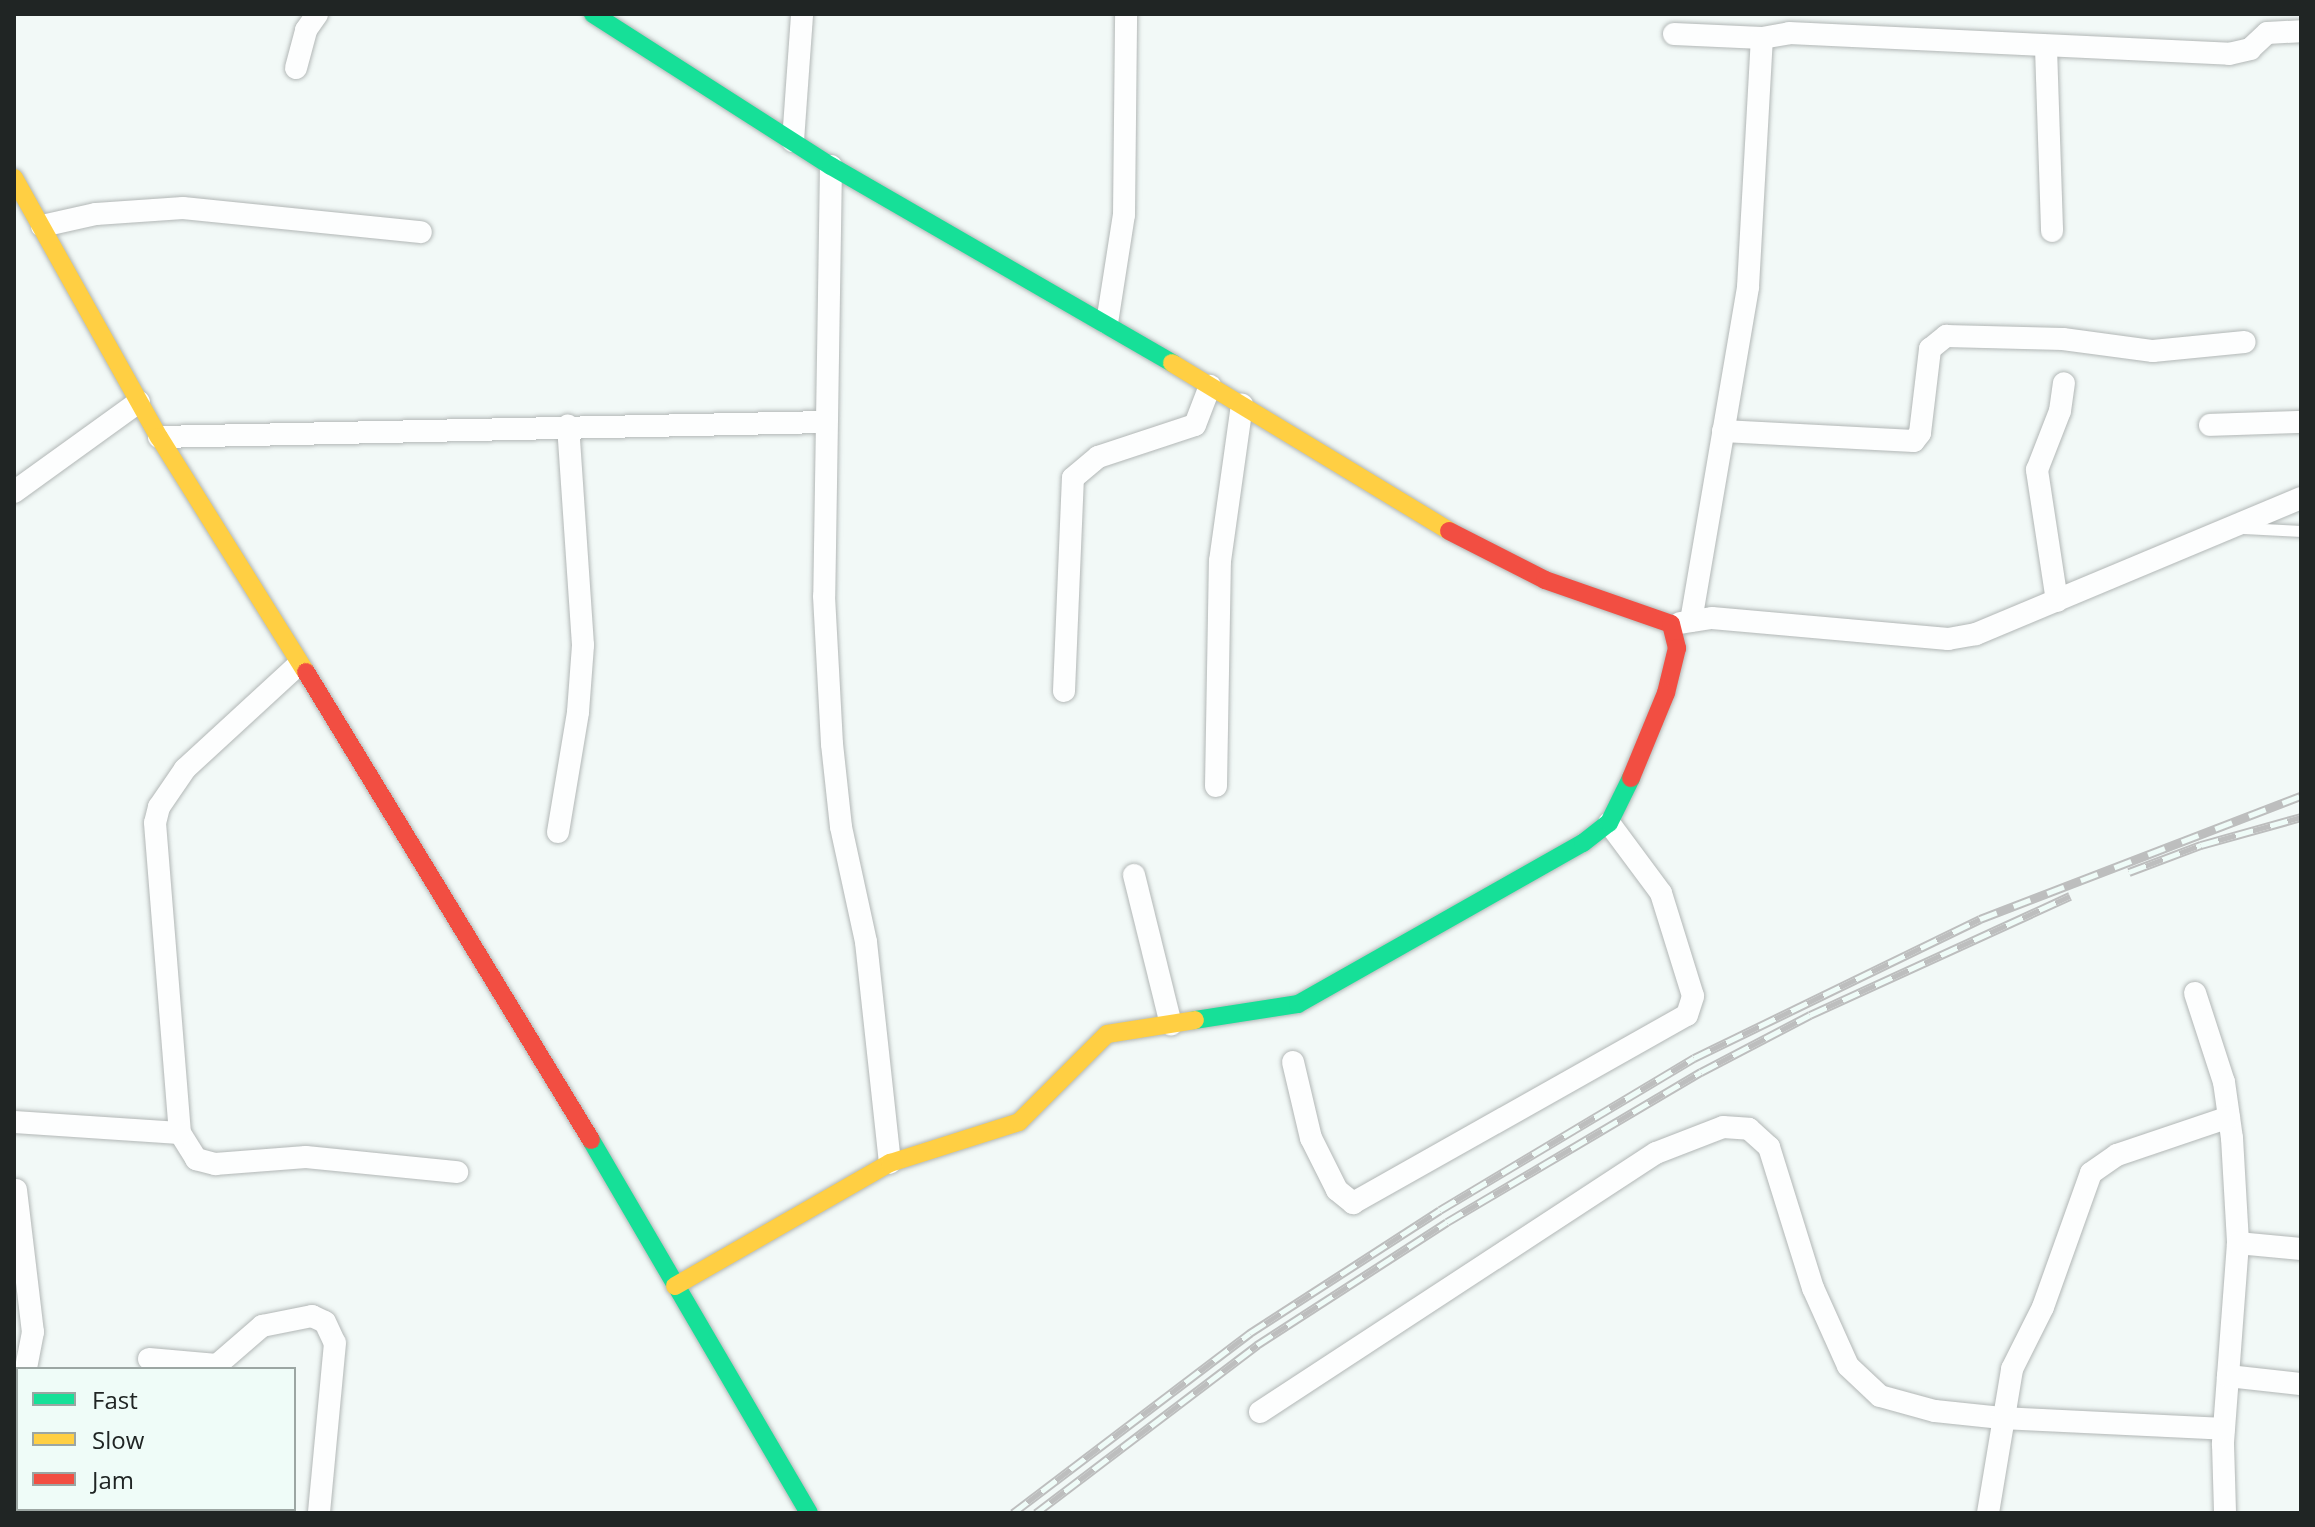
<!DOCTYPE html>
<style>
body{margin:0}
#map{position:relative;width:2315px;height:1527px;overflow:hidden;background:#f2f9f7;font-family:"Open Sans",sans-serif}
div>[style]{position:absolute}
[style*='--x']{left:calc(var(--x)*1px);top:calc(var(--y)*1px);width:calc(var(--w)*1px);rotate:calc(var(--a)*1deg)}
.roads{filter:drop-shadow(0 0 2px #b2b7b6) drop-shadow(0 0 2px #b2b7b6)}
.lane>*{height:11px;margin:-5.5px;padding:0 5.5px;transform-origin:5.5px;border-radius:5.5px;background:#fdfefe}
.street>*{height:22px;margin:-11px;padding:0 11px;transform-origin:11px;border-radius:11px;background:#fdfefe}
.fast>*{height:18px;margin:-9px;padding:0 9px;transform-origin:9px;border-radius:9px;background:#16e098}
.slow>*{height:18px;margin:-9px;padding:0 9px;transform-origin:9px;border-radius:9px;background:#ffcf43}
.jam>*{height:18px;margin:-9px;padding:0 9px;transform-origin:9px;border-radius:9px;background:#f24e42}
.rail>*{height:9px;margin-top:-4.5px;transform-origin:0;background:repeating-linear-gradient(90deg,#effcf8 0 18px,#bdbebe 0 36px);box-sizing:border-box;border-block:2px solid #bdbebe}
span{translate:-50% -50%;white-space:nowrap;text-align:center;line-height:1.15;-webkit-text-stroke:8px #effcf8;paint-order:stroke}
.frame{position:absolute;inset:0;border:16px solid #202524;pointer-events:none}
.legend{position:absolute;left:16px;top:1367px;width:280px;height:144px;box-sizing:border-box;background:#effcf8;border:2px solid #9ca6a3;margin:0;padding:10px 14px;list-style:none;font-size:24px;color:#202524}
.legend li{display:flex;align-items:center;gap:16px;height:40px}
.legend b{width:40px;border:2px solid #9ca6a3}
</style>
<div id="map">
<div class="roads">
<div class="lane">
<div style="--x:2244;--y:528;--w:57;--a:3"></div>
</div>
<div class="street">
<div style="--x:1674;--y:34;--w:88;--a:2.6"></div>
<div style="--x:2046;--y:48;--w:183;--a:88.1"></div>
<div style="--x:296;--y:68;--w:39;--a:-75"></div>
<div style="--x:306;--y:30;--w:19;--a:-55"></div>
<div style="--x:793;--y:141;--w:127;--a:-85.9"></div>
<div style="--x:831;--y:166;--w:430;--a:90.9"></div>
<div style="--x:824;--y:596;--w:148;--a:86.9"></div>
<div style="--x:832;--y:744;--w:83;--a:83.8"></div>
<div style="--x:841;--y:827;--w:118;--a:77.7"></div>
<div style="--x:866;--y:942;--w:222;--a:83.8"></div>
<div style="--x:42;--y:226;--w:55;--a:-12.5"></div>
<div style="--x:96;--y:214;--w:87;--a:-3.9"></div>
<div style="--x:183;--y:208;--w:239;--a:5.8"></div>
<div style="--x:1107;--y:323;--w:109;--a:-81.1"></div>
<div style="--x:1124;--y:215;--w:201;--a:-89.4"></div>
<div style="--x:2210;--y:425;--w:91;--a:-1.9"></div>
<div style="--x:1723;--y:431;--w:191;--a:3"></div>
<div style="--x:1914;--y:441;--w:10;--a:-53"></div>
<div style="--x:1920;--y:433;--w:85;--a:-83.2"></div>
<div style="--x:1930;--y:349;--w:21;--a:-39"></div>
<div style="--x:1946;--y:336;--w:117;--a:1.5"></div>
<div style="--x:2063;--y:339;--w:91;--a:7.6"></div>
<div style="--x:2153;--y:351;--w:92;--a:-5.6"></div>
<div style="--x:159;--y:437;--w:667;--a:-1.29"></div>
<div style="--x:14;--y:492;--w:154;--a:-35.8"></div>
<div style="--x:2057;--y:601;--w:133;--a:-98.7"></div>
<div style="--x:2037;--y:470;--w:63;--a:-68.7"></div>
<div style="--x:2060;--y:411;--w:28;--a:-82"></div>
<div style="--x:1691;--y:621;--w:339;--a:-80.3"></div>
<div style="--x:1748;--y:287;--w:249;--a:-86.8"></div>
<div style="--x:1762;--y:38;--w:27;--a:-10"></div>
<div style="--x:1789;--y:33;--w:441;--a:2.7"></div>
<div style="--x:2229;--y:54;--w:22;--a:-13"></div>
<div style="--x:2250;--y:49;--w:23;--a:-43"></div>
<div style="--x:2267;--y:33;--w:34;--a:-3"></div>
<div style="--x:1680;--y:623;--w:32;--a:-9"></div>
<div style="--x:1712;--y:618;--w:237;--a:5.1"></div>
<div style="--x:1948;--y:639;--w:28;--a:-10"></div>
<div style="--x:1976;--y:634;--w:352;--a:-22.7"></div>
<div style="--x:298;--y:665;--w:154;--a:137.4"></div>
<div style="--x:185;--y:769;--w:46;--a:124.4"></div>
<div style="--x:159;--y:807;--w:16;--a:104"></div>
<div style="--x:155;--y:823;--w:311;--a:85.4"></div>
<div style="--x:180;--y:1133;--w:31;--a:58"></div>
<div style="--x:196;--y:1159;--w:20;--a:15"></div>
<div style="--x:215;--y:1164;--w:91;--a:-4.4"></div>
<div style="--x:306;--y:1157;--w:152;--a:5.7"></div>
<div style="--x:1064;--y:691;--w:213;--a:-87.6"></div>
<div style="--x:1073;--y:478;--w:33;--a:-40"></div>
<div style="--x:1098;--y:457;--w:102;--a:-18.3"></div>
<div style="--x:1195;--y:425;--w:42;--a:-69"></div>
<div style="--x:1216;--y:786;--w:225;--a:-89"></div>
<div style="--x:1220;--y:561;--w:158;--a:-82"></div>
<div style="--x:558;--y:832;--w:122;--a:-80.5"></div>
<div style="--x:578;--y:712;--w:67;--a:-85.7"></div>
<div style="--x:583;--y:645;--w:220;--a:-93.9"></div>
<div style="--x:1134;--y:875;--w:154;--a:76.1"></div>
<div style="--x:2195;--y:993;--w:94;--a:72"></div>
<div style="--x:2224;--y:1082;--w:57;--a:81.9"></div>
<div style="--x:2232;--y:1138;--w:105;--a:86.7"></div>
<div style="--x:2238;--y:1243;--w:202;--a:94.3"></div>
<div style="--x:2223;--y:1444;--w:69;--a:88.3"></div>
<div style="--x:1293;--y:1062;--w:78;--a:76.7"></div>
<div style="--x:1311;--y:1138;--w:58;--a:63.4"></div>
<div style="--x:1337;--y:1190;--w:21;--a:39"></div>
<div style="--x:1353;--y:1203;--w:383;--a:-29.4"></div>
<div style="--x:1687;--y:1015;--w:20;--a:-72"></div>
<div style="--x:1693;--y:996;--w:108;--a:-107.3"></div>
<div style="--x:1661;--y:893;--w:87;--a:-126.6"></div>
<div style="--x:14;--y:1122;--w:166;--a:3.8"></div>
<div style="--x:16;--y:1190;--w:143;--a:83.2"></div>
<div style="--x:33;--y:1332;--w:38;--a:101"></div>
<div style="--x:2238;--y:1243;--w:63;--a:5.4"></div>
<div style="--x:149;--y:1359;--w:68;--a:5"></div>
<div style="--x:217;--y:1365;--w:60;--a:-40.9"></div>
<div style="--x:262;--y:1326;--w:51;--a:-11.3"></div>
<div style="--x:312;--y:1316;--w:14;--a:25"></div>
<div style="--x:325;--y:1322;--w:23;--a:65"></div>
<div style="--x:335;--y:1343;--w:171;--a:95.4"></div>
<div style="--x:2228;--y:1376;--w:73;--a:6.3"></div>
<div style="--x:1260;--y:1412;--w:473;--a:-33.2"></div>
<div style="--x:1656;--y:1153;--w:72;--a:-21.2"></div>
<div style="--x:1723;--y:1127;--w:26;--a:4"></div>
<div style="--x:1749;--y:1129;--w:27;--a:42"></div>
<div style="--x:1769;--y:1147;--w:148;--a:72.7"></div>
<div style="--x:1813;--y:1288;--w:85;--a:65.8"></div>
<div style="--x:1848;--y:1366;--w:44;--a:43.2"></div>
<div style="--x:1880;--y:1396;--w:57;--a:15.3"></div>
<div style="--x:1935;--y:1411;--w:67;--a:6"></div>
<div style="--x:2002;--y:1418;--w:222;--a:2.8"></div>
<div style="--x:1988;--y:1513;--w:146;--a:-80.5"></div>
<div style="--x:2012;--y:1369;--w:69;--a:-63.4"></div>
<div style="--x:2043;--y:1307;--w:142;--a:-70.3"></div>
<div style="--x:2091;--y:1173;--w:32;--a:-35"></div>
<div style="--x:2117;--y:1155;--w:118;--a:-18.7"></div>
</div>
<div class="fast">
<div style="--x:593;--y:14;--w:282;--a:32.6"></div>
<div style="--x:831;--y:166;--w:394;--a:30"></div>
<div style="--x:1195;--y:1020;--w:104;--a:-8.8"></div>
<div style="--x:1298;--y:1004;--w:327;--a:-29.5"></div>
<div style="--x:1583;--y:843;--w:33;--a:-38"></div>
<div style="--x:1609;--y:823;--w:50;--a:-63.9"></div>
<div style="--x:591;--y:1140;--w:432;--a:59.7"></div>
</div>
<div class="slow">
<div style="--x:14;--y:178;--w:297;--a:60.8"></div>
<div style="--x:159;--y:437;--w:277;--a:58"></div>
<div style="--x:1172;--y:363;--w:324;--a:31.2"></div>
<div style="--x:675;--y:1286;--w:248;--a:-29.8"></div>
<div style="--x:890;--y:1163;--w:135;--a:-17.6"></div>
<div style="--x:1019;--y:1122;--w:124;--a:-45"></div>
<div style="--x:1107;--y:1034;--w:89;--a:-9"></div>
</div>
<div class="jam">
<div style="--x:1449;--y:531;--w:108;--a:27"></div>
<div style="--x:1545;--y:580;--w:133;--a:19.2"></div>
<div style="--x:1671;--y:624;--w:25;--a:76"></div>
<div style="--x:1677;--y:648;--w:46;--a:103.7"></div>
<div style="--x:1666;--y:693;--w:92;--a:112.4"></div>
<div style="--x:306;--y:672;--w:548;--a:58.66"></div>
</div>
</div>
<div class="rail">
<div style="--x:2129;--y:872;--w:77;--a:-20.6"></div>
<div style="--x:2201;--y:845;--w:104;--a:-15.6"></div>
<div style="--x:1013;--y:1513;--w:298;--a:-37.2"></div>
<div style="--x:1250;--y:1333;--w:226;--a:-32.9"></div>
<div style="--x:1440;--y:1210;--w:296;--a:-30.9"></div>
<div style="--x:1694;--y:1058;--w:318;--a:-25.9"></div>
<div style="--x:1980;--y:919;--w:344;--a:-21"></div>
<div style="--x:1036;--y:1513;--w:278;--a:-37.2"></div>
<div style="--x:1257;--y:1345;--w:226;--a:-32.9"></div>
<div style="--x:1447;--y:1222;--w:295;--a:-30.6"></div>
<div style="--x:1701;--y:1072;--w:123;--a:-27.6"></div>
<div style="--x:1810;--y:1015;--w:286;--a:-24.6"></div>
</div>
<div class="frame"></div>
<ul class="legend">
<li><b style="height:10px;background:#16e098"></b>Fast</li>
<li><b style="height:10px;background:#ffcf43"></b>Slow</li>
<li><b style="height:10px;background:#f24e42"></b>Jam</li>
</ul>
</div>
